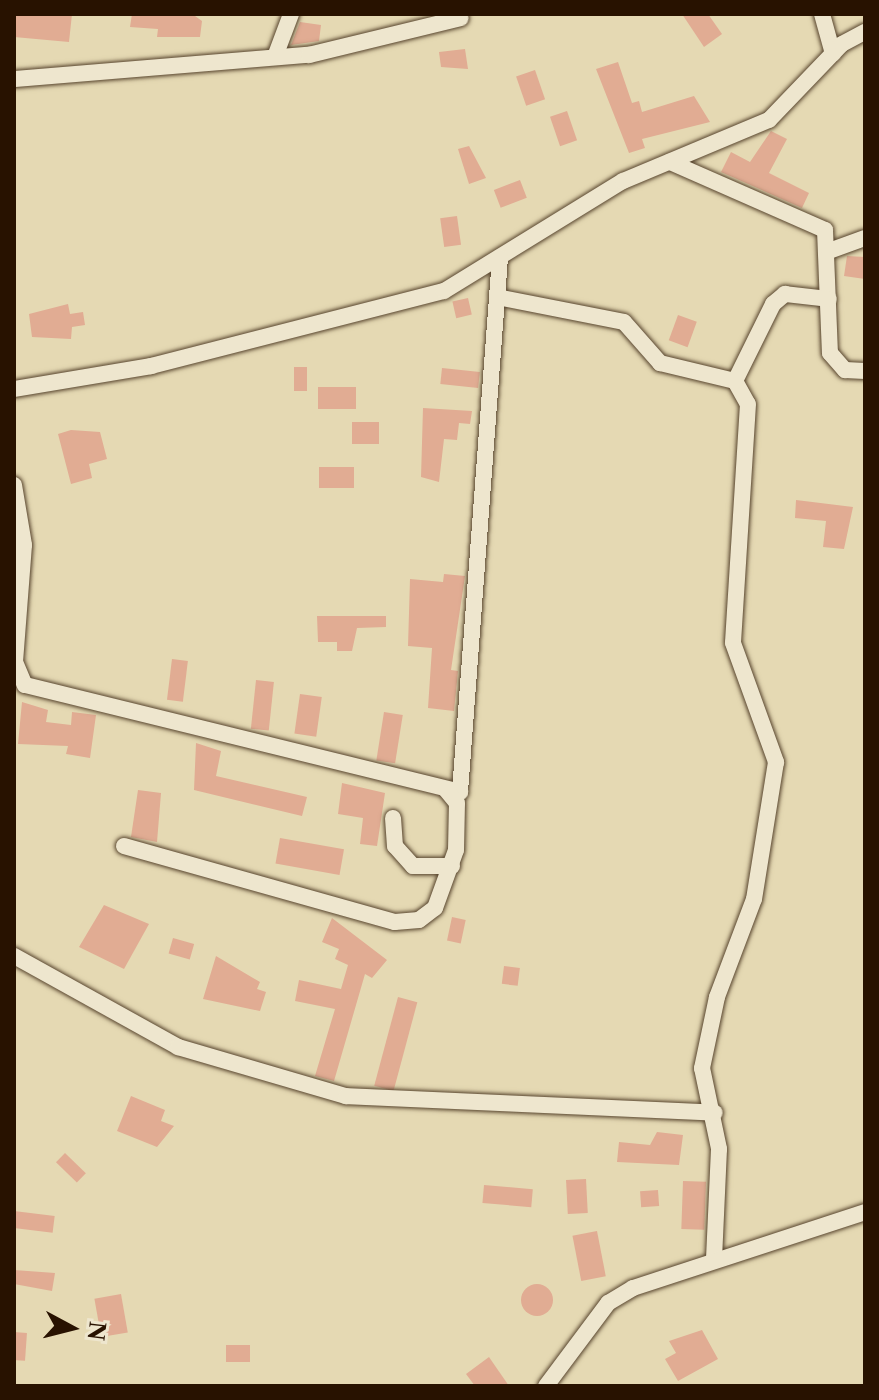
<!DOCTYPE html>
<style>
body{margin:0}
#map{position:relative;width:879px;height:1400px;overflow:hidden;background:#e5d9b3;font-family:"Libre Caslon Text",serif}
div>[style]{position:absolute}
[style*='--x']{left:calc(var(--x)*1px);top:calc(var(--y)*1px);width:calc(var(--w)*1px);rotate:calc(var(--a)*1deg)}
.building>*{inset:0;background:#e1ac93;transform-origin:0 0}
.round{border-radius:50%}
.roads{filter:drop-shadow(0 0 2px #57442d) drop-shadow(0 0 2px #57442d)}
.minor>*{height:16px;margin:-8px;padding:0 8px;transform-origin:8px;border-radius:8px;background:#eee6ce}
span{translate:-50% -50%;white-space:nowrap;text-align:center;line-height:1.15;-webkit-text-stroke:7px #eee6ce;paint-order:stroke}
.frame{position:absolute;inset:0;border:16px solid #281200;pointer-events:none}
.north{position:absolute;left:32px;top:1288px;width:80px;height:80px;-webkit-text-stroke:6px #eee6ce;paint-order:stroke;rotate:97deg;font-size:22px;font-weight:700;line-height:32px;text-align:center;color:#281200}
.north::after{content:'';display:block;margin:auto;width:28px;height:36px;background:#281200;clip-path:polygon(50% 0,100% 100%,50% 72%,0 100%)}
</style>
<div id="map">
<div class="building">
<div style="clip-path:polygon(14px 14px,72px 14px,69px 42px,14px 37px)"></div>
<div style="clip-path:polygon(132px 14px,195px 16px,202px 21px,200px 37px,157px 37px,158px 29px,130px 27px)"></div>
<div style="clip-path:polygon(682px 14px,708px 14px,722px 34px,704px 47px)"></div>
<div style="clip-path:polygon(300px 22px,321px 25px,319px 41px,291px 45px)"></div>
<div style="clip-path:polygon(465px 49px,468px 69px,441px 67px,439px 52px)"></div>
<div style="clip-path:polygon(618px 62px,632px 103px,639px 101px,642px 112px,694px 96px,710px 122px,642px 139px,645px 148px,629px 153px,596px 69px)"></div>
<div style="left:535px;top:70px;width:31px;height:20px;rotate:71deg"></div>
<div style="left:567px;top:111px;width:31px;height:18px;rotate:71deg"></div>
<div style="clip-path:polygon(771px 131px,787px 139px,769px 173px,809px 193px,802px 208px,721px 172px,731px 152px,750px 162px)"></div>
<div style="clip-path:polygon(469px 146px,486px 178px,469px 184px,458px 149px)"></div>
<div style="left:520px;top:180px;width:19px;height:28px;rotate:69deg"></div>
<div style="left:457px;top:216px;width:29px;height:17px;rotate:82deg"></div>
<div style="clip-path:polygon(847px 256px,865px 257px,865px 279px,844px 276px)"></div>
<div style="left:468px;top:298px;width:17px;height:16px;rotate:77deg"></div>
<div style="clip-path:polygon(68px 304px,70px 314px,83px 312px,85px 325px,72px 327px,71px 339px,32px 337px,29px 314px)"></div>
<div style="left:678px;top:315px;width:20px;height:27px;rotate:20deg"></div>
<div style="left:294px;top:367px;width:13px;height:24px"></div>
<div style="left:442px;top:368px;width:38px;height:16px;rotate:6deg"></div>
<div style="left:318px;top:387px;width:38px;height:22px"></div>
<div style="clip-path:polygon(423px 408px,472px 411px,470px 424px,459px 423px,457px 440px,444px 439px,439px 482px,421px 477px)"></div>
<div style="left:352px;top:422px;width:27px;height:22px"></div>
<div style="clip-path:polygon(71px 430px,100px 432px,107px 459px,89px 464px,92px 478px,71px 484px,58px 434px)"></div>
<div style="left:354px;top:467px;width:21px;height:35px;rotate:90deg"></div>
<div style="clip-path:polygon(796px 500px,853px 507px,844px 549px,823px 547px,826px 521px,795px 518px)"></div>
<div style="clip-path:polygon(444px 574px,465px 576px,451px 670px,458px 671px,454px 711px,428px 708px,432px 648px,408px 646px,410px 579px,443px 582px)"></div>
<div style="clip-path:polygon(317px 616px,386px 616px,386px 627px,357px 628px,352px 651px,337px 651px,337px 642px,318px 642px)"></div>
<div style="left:172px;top:659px;width:16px;height:41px;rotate:7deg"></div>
<div style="left:256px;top:680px;width:18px;height:49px;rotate:6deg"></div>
<div style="left:300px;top:694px;width:22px;height:40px;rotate:8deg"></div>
<div style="clip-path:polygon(22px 702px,48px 710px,46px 722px,71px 725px,72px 712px,96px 715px,90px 758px,66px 754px,68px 746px,18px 744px)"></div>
<div style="left:384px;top:712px;width:19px;height:49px;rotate:9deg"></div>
<div style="clip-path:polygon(196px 743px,221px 751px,216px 776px,307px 797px,302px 816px,194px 790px)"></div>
<div style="clip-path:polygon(342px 783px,385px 793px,377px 846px,360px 844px,363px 818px,338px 814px)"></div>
<div style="clip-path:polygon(138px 790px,161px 793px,157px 842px,131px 837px)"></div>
<div style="left:280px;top:838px;width:65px;height:26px;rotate:10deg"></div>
<div style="clip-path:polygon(104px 905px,149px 924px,124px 969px,79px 947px)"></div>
<div style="left:452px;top:917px;width:14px;height:24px;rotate:12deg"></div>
<div style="clip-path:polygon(332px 918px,387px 960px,372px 978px,365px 974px,334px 1081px,315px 1076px,335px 1009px,295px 1001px,299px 980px,341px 989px,348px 965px,335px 959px,339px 949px,322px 942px)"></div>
<div style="left:173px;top:938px;width:22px;height:16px;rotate:16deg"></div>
<div style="clip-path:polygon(216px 956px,260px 982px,257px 989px,266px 992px,260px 1011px,203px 999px)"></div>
<div style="left:504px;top:966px;width:16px;height:18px;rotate:7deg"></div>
<div style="left:398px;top:997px;width:20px;height:92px;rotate:15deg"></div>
<div style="clip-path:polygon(131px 1096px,165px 1110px,161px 1121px,174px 1126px,157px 1147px,117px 1131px)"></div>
<div style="clip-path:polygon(657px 1132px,683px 1135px,679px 1165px,617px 1162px,619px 1142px,650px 1145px)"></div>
<div style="left:65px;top:1153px;width:29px;height:13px;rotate:44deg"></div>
<div style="left:586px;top:1179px;width:34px;height:20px;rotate:87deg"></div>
<div style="left:683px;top:1181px;width:23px;height:48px;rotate:2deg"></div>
<div style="left:484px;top:1185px;width:49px;height:18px;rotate:5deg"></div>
<div style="left:658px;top:1190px;width:16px;height:18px;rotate:86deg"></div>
<div style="left:14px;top:1211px;width:41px;height:17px;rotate:7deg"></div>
<div style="left:597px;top:1231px;width:46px;height:25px;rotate:79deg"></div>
<div style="clip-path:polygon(14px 1270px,55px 1273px,52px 1291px,14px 1284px)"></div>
<div class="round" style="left:521px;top:1284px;width:32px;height:32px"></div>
<div style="left:121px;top:1294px;width:39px;height:27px;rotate:80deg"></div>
<div style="clip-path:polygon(702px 1330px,718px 1359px,678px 1381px,665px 1359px,676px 1353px,669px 1341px)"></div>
<div style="left:14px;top:1332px;width:13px;height:28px;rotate:4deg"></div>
<div style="left:226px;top:1345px;width:24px;height:17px"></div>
<div style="clip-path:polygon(489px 1357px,509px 1386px,475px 1386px,466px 1374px)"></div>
</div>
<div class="roads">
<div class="minor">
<div style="--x:822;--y:14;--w:41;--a:74.6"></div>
<div style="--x:276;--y:54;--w:43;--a:-69.4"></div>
<div style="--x:14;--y:79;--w:296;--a:-4.7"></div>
<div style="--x:309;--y:55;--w:156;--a:-13.7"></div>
<div style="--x:670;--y:162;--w:169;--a:23.7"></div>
<div style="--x:825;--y:230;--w:123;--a:87.7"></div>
<div style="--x:830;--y:353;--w:23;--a:49"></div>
<div style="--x:845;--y:370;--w:20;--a:3"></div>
<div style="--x:829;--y:251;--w:38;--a:-20"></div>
<div style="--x:497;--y:297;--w:129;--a:11.1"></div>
<div style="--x:624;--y:322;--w:55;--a:48.7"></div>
<div style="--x:660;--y:363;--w:77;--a:13.5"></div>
<div style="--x:735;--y:381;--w:26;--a:61"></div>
<div style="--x:748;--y:404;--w:239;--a:93.6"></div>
<div style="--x:733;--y:643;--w:127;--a:70.1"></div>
<div style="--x:776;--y:762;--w:139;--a:99.1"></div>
<div style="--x:754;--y:899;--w:105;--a:110.7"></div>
<div style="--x:717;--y:997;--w:73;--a:101.9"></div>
<div style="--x:702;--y:1068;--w:83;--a:78.1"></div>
<div style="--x:719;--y:1149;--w:110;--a:92.6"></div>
<div style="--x:735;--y:381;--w:86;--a:-63.7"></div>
<div style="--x:773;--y:304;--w:16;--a:-40"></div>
<div style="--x:785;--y:294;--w:44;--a:6.5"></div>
<div style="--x:14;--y:389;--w:139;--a:-9.5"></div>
<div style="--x:151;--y:366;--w:302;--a:-14.4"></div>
<div style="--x:444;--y:291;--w:210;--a:-31.6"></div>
<div style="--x:623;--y:181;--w:158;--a:-22.7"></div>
<div style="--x:769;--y:120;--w:105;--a:-46.2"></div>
<div style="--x:842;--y:44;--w:26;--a:-28"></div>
<div style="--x:14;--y:485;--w:61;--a:80.5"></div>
<div style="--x:24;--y:545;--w:117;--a:94.4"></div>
<div style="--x:15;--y:662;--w:25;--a:67"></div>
<div style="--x:25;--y:685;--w:448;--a:13.8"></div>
<div style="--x:460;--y:792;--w:536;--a:-85.72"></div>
<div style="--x:393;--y:818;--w:28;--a:86"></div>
<div style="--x:395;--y:846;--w:27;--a:48"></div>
<div style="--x:413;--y:866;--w:39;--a:0"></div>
<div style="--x:124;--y:846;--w:281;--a:15.7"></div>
<div style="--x:395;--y:922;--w:24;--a:-5"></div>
<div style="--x:419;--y:920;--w:20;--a:-37"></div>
<div style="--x:435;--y:908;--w:62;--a:-70.1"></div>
<div style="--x:456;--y:850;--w:47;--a:-88.8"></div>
<div style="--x:457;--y:803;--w:17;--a:-130"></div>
<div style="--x:14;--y:956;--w:188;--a:29"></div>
<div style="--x:178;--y:1047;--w:175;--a:16.3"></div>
<div style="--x:346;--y:1096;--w:369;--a:2.6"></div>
<div style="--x:546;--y:1386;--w:104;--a:-53.2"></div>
<div style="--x:608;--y:1303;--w:29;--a:-31"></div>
<div style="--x:633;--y:1288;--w:244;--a:-18.1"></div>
</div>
</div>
<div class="frame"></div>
<div class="north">N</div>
</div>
